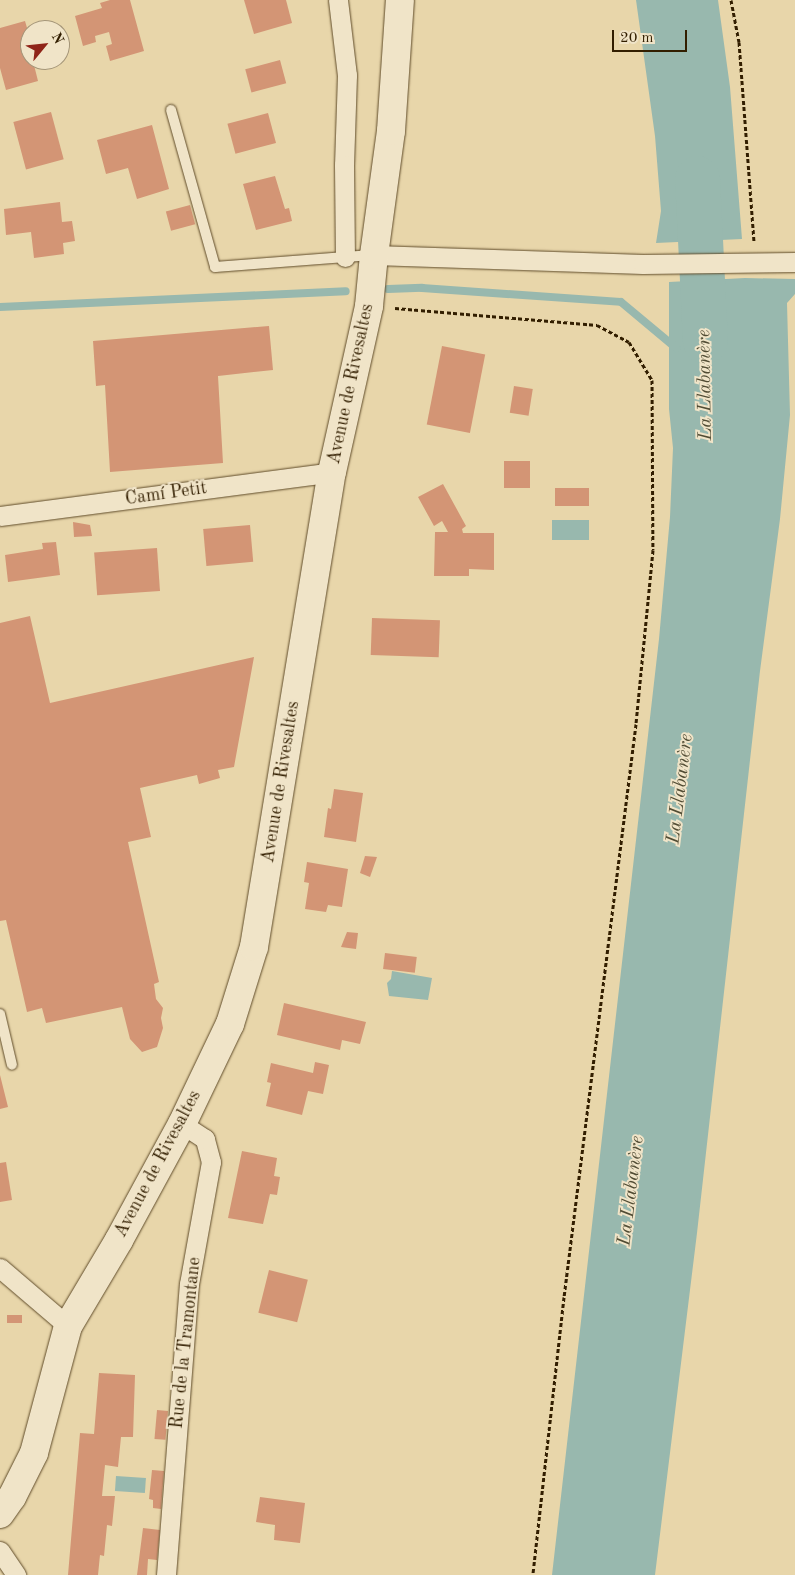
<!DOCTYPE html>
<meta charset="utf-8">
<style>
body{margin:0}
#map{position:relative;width:795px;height:1575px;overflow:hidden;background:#e8d6aa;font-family:"Old Standard TT",serif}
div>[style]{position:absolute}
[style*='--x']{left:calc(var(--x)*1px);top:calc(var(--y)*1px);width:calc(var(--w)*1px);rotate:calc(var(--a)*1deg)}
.water>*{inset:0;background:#98b8ae;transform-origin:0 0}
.stream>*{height:8px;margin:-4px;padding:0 4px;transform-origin:4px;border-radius:4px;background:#98b8ae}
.river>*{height:45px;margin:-22.5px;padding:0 22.5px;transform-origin:22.5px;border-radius:22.5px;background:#98b8ae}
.building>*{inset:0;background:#d39575;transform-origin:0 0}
.path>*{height:3px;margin-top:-1.5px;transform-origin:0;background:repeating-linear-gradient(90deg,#321e00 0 4px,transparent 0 6.5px)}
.roads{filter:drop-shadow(0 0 1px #604c2a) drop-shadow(0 0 1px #604c2a)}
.service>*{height:10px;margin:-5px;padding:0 5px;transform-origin:5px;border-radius:5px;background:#f0e4c8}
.minor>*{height:19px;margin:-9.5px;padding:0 9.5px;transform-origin:9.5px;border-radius:9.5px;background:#f0e4c8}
.secondary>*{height:28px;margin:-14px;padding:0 14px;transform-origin:14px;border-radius:14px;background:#f0e4c8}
span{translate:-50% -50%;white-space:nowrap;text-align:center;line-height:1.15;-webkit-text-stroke:4px #f0e4c8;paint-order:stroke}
.street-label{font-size:18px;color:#321e00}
.water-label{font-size:19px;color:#514c34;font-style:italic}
.north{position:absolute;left:20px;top:20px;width:50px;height:50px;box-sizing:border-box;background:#f0e4c8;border:1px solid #a49578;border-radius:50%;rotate:62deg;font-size:14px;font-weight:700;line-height:20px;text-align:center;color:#321e00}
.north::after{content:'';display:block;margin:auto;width:18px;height:22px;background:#8f2418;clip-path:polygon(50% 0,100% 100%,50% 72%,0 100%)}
.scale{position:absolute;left:612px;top:30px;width:75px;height:22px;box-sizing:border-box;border:2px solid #321e00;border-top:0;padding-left:6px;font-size:15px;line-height:18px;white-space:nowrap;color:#321e00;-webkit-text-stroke:4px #f0e4c8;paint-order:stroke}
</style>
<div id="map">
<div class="water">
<div style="clip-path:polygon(636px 0,718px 0,730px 87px,742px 239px,656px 243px,661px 211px,655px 136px)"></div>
<div style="clip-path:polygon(745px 278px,795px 279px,795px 294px,787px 303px,790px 415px,780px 519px,760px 671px,697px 1233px,655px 1575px,552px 1575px,659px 639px,670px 517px,673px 448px,669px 409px,669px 282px)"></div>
<div style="left:552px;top:520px;width:37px;height:20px"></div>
<div style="clip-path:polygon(392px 971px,432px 978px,428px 1000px,389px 996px,387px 983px,391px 979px)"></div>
<div style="left:116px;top:1476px;width:30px;height:15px;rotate:4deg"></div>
</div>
<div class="stream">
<div style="--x:388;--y:289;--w:34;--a:-2"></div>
<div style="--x:422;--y:288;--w:199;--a:4"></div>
<div style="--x:621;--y:302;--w:72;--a:39.9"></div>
<div style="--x:0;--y:307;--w:346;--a:-2.6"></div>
</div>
<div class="river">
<div style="--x:697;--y:178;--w:163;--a:87.2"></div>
</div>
<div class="building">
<div style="clip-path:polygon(110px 0,130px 0,144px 51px,110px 61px,106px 46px,112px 44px,109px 32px,95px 36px,96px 42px,83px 46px,75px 16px,102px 8px,100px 3px)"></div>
<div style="clip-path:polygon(244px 0,286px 0,292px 23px,254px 34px)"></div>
<div style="clip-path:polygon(25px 21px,30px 38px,30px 60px,36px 60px,37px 64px,34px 65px,38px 81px,6px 90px,0 68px,0 28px)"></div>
<div style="left:280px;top:60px;width:24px;height:36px;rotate:75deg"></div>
<div style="left:51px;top:112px;width:49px;height:39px;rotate:75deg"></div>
<div style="left:268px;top:113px;width:31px;height:42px;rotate:75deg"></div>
<div style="clip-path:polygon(152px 125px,169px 189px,137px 199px,128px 168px,106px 174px,97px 140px)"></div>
<div style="clip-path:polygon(275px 176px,285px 209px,289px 208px,292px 221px,256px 230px,243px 184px)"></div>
<div style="clip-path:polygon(60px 202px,62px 222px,72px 221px,75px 241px,63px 243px,64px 254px,34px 258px,31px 232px,6px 235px,4px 209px)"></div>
<div style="left:190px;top:205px;width:20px;height:25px;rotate:75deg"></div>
<div style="clip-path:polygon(269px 326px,273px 370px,218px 376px,223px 463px,110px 472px,105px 385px,96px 386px,93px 341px)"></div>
<div style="left:442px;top:346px;width:44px;height:80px;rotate:11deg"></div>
<div style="left:514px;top:386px;width:19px;height:27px;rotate:9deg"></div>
<div style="left:504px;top:461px;width:26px;height:27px"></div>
<div style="clip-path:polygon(443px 484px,466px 526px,462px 529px,463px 533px,494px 533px,494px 570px,469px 569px,469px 576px,434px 576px,435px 532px,448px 532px,442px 521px,434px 526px,418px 497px)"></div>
<div style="left:555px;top:488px;width:34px;height:18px"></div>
<div style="clip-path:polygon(73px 522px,90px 525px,92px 536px,74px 537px)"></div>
<div style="left:250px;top:525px;width:37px;height:47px;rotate:85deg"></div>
<div style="clip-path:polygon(56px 542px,60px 575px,8px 582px,5px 555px,43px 549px,42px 543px)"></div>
<div style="left:157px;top:548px;width:43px;height:63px;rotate:86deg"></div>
<div style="clip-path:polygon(30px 616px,50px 703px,254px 657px,234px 767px,218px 770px,220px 778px,199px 784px,197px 775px,140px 788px,151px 837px,128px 842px,159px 982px,154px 984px,156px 999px,163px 1008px,161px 1018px,163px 1028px,157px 1047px,142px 1052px,130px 1039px,122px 1007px,46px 1023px,42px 1008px,27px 1012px,6px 920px,0 921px,0 623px)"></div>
<div style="left:372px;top:618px;width:68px;height:37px;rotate:2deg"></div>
<div style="clip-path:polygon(334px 789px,363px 793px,356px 842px,324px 837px,328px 808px,331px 809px)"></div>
<div style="clip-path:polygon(365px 856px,377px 857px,370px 877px,360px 873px)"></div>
<div style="clip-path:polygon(307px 862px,348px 869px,342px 907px,328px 905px,326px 912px,305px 909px,309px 883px,304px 882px)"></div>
<div style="clip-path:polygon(347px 932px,358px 933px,356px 949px,341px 947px)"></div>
<div style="left:385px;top:953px;width:32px;height:16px;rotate:7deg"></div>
<div style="clip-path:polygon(284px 1003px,366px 1022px,360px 1044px,342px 1040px,340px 1050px,277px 1035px)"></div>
<div style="clip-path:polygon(315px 1062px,329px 1065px,323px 1094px,308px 1091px,302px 1115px,266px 1106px,271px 1083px,267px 1082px,271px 1063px,313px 1073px)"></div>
<div style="clip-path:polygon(0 1075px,8px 1107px,0 1109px)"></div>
<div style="clip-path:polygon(242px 1151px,277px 1158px,274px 1176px,280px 1177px,277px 1195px,270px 1194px,263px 1224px,228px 1218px)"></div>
<div style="clip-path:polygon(6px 1162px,12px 1200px,0 1202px,0 1163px)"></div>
<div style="left:269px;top:1270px;width:40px;height:44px;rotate:14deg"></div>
<div style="left:22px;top:1315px;width:8px;height:15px;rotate:90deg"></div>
<div style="clip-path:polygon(99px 1373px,135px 1375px,133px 1437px,121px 1437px,118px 1467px,105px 1465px,102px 1496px,115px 1496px,112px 1526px,107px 1525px,104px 1556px,100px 1555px,98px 1575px,68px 1575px,80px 1433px,94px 1434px)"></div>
<div style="left:157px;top:1410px;width:11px;height:29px;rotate:5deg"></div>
<div style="clip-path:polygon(152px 1470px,164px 1471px,161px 1509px,153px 1508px,153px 1500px,149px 1499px)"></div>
<div style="clip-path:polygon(260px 1497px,305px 1503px,300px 1543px,274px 1540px,275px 1525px,256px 1522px)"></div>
<div style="clip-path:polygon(143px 1528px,160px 1530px,157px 1560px,148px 1559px,147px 1575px,137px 1575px)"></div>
</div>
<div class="path">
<div style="--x:731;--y:0;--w:43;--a:79.2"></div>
<div style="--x:739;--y:42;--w:200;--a:85.7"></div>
<div style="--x:395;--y:308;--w:203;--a:4.8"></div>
<div style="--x:597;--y:325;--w:36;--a:28"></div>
<div style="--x:629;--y:342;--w:44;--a:58.8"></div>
<div style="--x:652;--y:380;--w:170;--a:89.7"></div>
<div style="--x:653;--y:550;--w:175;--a:95.6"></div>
<div style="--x:636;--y:724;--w:578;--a:97.16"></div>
<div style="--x:564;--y:1297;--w:280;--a:96.4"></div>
</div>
<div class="roads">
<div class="service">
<div style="--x:171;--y:110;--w:163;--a:74.3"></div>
<div style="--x:215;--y:267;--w:157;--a:-4.4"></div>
<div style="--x:0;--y:1014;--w:52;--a:76.8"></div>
</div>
<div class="minor">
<div style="--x:338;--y:0;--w:76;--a:83.2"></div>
<div style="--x:347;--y:75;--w:90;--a:91.9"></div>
<div style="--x:344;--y:165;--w:92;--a:89.4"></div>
<div style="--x:374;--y:255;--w:269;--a:1.9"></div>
<div style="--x:643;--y:264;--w:152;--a:-0.8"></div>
<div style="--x:0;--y:516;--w:335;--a:-7.5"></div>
<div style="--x:0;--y:1268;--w:89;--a:40.5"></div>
<div style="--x:0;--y:1551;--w:29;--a:56"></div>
<div style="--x:166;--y:1575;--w:292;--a:-85.5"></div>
<div style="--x:189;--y:1284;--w:124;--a:-79.8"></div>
<div style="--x:211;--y:1162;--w:24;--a:-105"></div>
<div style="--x:205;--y:1139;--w:27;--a:-147"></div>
</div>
<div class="secondary">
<div style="--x:0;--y:1514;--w:21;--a:-55"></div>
<div style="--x:12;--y:1497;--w:49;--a:-63.4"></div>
<div style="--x:34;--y:1453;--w:131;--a:-75"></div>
<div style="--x:68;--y:1326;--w:100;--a:-59.3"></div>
<div style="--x:119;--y:1240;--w:132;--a:-61.5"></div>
<div style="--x:182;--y:1124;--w:111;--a:-64.4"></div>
<div style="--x:230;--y:1024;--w:81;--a:-72.7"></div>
<div style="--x:254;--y:947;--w:481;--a:-80.7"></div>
<div style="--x:332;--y:472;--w:170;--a:-77.4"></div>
<div style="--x:369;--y:306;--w:51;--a:-84.4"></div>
<div style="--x:374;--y:255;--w:125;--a:-82.2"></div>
<div style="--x:391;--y:131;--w:131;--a:-86.1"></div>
</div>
</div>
<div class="street-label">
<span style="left:351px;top:384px;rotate:-78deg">Avenue de Rivesaltes</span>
<span style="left:166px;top:494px;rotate:-8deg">Camí Petit</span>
<span style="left:281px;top:782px;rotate:-81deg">Avenue de Rivesaltes</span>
<span style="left:158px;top:1164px;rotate:-62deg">Avenue de Rivesaltes</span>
<span style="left:186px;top:1343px;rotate:-84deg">Rue de la Tramontane</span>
</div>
<div class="water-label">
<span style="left:706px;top:385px;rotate:-91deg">La Llabanère</span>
<span style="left:681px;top:789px;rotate:-83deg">La Llabanère</span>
<span style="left:632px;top:1191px;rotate:-83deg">La Llabanère</span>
</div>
<div class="north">N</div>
<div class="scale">20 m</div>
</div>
